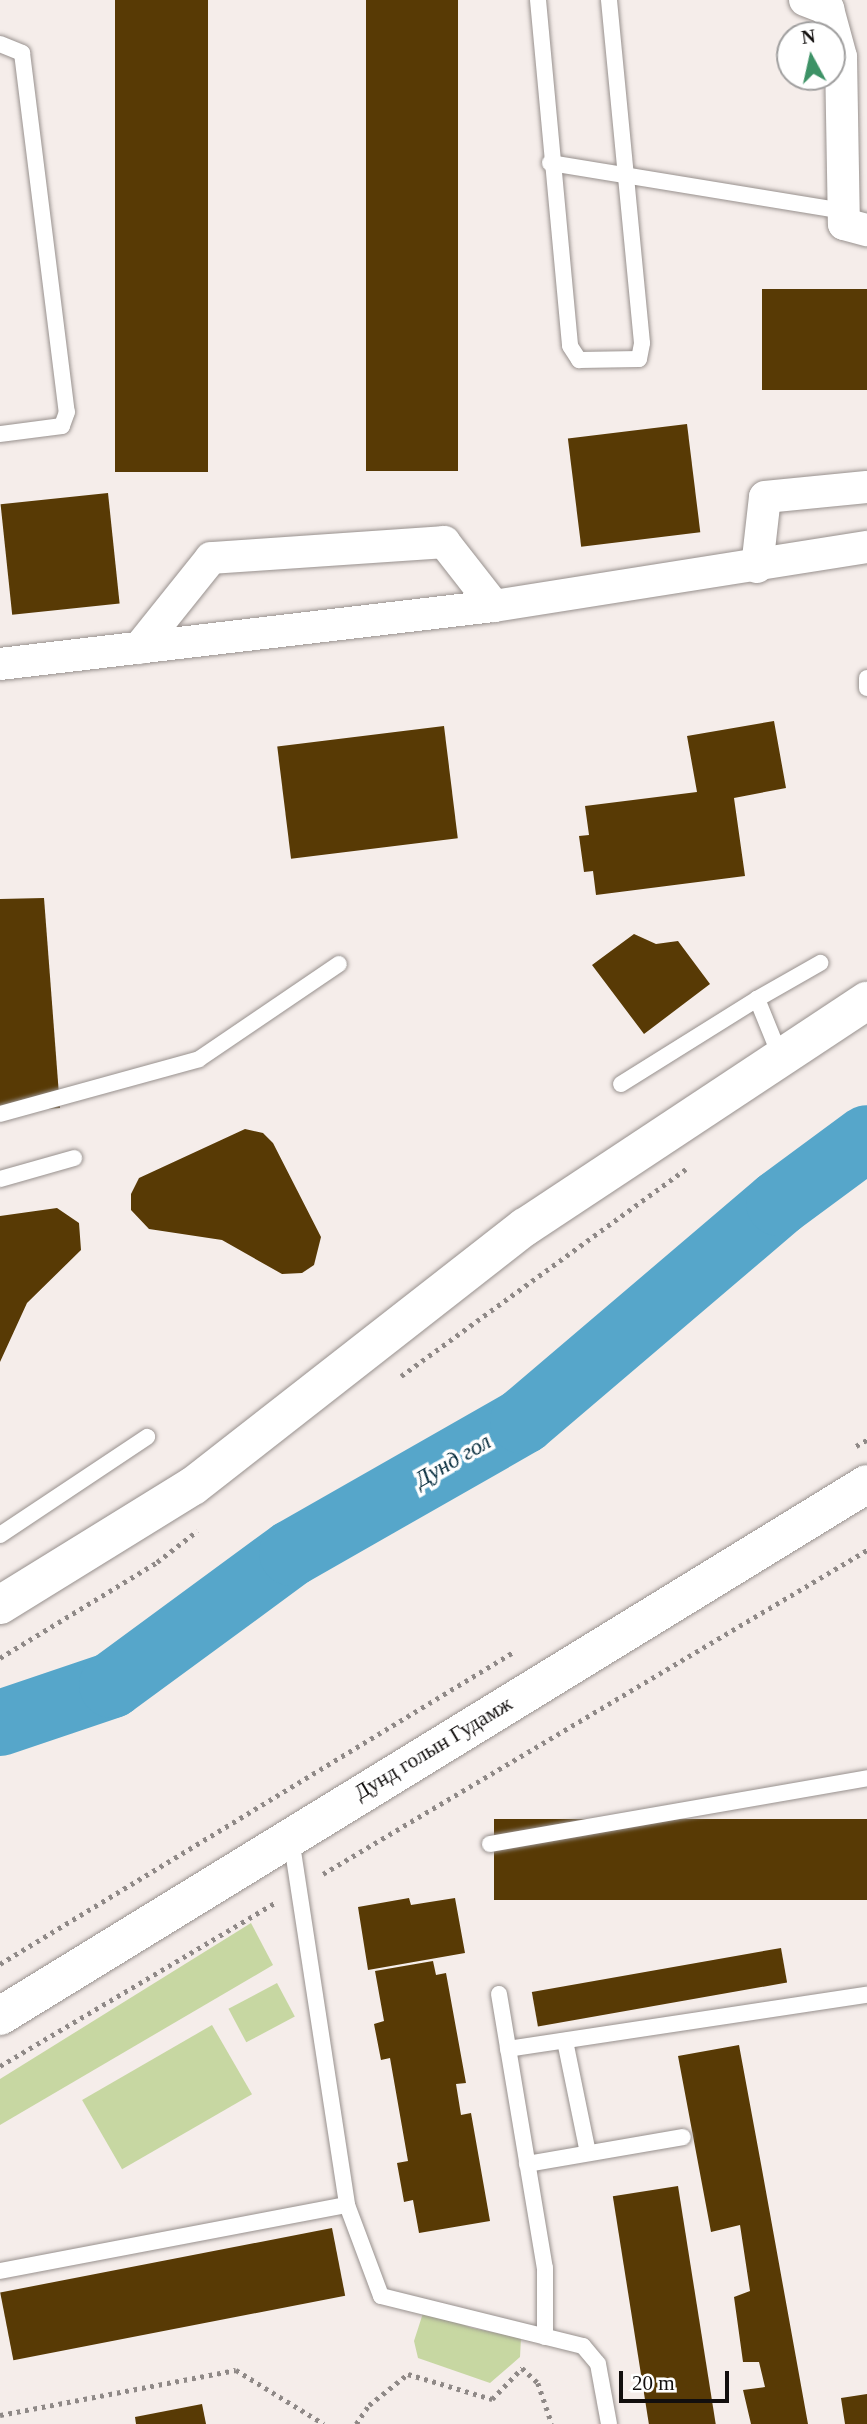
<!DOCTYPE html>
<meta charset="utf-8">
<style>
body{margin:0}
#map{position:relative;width:867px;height:2424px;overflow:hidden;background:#f5edea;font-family:Georgia,serif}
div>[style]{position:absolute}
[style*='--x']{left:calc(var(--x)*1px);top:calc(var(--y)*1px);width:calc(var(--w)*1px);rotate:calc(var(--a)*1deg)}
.green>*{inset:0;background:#c7d7a2;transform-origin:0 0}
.river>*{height:66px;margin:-33px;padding:0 33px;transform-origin:33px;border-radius:33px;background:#56a6ca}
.building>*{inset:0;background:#583a05;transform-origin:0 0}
.path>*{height:4.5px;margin-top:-2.25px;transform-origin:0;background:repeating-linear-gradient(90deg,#8f8987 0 3.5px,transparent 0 8.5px)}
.roads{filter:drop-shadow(0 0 2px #98918e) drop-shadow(0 0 2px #98918e)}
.lane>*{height:16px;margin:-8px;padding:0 8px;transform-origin:8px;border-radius:8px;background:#fff}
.street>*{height:32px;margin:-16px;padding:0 16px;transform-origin:16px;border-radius:16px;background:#fff}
.secondary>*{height:38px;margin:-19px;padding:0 19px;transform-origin:19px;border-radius:19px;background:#fff}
span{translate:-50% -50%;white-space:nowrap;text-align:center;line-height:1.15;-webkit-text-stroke:7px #fff;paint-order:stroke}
.street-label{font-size:21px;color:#120f0e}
.water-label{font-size:23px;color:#082e3e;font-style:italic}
.north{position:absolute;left:776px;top:21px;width:70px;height:70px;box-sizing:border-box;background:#fff;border:2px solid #a09f9f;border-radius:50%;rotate:352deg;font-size:19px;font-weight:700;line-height:28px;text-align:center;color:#120f0e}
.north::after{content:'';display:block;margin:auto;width:24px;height:32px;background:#3d9266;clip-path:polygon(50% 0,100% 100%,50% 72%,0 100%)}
.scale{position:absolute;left:619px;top:2371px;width:110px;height:32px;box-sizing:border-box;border:4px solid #120f0e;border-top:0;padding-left:9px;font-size:21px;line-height:24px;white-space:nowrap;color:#120f0e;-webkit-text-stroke:5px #fff;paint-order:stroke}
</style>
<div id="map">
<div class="green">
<div style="clip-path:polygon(251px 1923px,273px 1965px,0 2125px,0 2079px)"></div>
<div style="left:277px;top:1983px;width:38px;height:55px;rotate:62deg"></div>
<div style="left:212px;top:2025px;width:80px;height:150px;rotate:60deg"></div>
<div style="clip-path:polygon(424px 2310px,472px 2328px,521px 2338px,520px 2357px,490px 2383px,418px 2358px,414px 2341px)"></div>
</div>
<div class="river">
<div style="--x:0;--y:1723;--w:118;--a:-18.7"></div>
<div style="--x:112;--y:1685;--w:223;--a:-36.3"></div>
<div style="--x:292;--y:1553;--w:266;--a:-29.7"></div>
<div style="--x:523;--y:1421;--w:336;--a:-40.4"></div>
<div style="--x:779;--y:1203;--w:109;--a:-36.5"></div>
</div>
<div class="building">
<div style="left:115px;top:0;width:93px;height:472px"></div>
<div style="left:366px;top:0;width:92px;height:471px"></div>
<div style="left:867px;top:289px;width:101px;height:105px;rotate:90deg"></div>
<div style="left:687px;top:424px;width:109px;height:120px;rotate:83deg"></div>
<div style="left:108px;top:493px;width:111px;height:108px;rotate:84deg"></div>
<div style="clip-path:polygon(774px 721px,786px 788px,734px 798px,745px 876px,596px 895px,593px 871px,584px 872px,579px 836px,589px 835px,585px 806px,697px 792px,687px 736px)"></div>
<div style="left:444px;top:726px;width:113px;height:168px;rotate:83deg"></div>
<div style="clip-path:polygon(44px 898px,60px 1108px,0 1112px,0 899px)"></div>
<div style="clip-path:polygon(634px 934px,656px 944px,678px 941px,710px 984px,644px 1034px,592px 965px)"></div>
<div style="clip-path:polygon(245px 1129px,263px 1133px,273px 1143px,321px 1237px,314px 1265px,302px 1273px,282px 1274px,222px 1240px,149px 1229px,131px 1210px,131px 1194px,139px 1178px)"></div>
<div style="clip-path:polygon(57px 1208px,79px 1223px,81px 1250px,27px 1303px,0 1362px,0 1216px)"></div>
<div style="left:867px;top:1819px;width:81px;height:373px;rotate:90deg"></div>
<div style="clip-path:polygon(409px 1898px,411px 1905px,455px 1898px,465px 1953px,368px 1970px,358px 1907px)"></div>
<div style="left:781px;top:1948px;width:35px;height:253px;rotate:80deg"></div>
<div style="clip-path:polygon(433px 1961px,436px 1975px,446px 1973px,466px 2083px,456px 2084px,461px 2115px,471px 2113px,490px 2221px,419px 2233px,413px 2200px,404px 2202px,397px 2163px,408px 2161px,390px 2058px,381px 2060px,374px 2024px,384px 2021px,375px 1971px)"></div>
<div style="clip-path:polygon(739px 2045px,761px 2164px,808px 2424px,751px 2424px,743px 2390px,765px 2387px,759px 2362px,743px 2362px,734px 2297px,750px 2291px,740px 2225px,711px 2232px,678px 2056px)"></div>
<div style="left:678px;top:2186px;width:241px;height:66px;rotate:81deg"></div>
<div style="left:332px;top:2228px;width:69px;height:338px;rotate:79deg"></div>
<div style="clip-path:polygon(867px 2394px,867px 2424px,845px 2424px,841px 2398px)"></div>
<div style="clip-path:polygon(202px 2404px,206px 2424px,136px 2424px,135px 2417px)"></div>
</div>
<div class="path">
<div style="--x:401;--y:1376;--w:352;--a:-36"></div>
<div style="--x:856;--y:1446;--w:13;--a:-29"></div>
<div style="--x:0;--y:1658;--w:184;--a:-31.4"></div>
<div style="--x:157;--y:1562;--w:51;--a:-37.8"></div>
<div style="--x:323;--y:1874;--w:633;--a:-30.78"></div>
<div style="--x:0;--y:1964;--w:603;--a:-31.29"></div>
<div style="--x:0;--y:2066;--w:321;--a:-30.7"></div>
<div style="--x:0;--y:2415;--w:240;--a:-10.8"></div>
<div style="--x:236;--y:2370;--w:103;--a:31.5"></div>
<div style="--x:356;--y:2424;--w:23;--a:-56"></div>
<div style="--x:369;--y:2405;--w:50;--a:-38.5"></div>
<div style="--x:408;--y:2374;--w:88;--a:16.6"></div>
<div style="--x:492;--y:2399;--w:43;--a:-45.9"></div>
<div style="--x:522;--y:2368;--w:22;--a:43"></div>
<div style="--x:538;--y:2383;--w:43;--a:71.1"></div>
</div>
<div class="roads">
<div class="lane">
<div style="--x:538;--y:0;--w:347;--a:84.7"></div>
<div style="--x:570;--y:346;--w:17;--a:57"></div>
<div style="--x:579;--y:360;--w:60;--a:-1"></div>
<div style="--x:639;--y:359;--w:16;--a:-79"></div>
<div style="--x:642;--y:343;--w:345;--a:-95.5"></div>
<div style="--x:0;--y:44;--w:24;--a:22"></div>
<div style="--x:22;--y:53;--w:362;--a:82.9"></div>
<div style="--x:67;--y:412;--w:15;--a:110"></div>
<div style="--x:62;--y:426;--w:63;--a:172.6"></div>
<div style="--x:550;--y:163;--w:298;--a:9.3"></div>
<div style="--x:867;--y:678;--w:10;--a:90"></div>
<div style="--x:781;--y:1058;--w:64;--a:-112.1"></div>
<div style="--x:757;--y:999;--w:73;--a:-29.7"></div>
<div style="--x:621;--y:1084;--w:160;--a:-32"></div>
<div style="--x:0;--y:1114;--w:206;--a:-15.4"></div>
<div style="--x:199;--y:1059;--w:169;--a:-34.2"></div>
<div style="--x:0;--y:1179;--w:77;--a:-15.8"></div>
<div style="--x:0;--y:1535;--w:177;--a:-33.7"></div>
<div style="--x:291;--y:1838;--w:371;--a:81.3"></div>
<div style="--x:347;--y:2205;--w:97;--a:69.5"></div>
<div style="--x:381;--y:2296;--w:208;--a:13.9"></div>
<div style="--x:583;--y:2346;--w:23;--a:50"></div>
<div style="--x:598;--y:2364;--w:61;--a:79.6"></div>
<div style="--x:490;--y:1844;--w:383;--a:-9.9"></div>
<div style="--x:499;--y:1994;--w:278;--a:80.5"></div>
<div style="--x:545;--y:2268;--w:69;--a:90"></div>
<div style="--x:565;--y:2041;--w:114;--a:78.4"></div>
<div style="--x:508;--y:2049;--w:363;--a:-8.6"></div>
<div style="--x:527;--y:2164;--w:158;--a:-9.8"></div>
<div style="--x:0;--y:2271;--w:353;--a:-10.8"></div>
</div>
<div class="street">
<div style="--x:805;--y:0;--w:25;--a:21"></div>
<div style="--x:828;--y:9;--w:50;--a:74.8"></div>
<div style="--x:841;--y:57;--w:167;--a:89"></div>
<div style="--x:844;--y:224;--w:24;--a:15"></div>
<div style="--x:757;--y:567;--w:70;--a:-83.5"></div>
<div style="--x:765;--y:497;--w:102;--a:-5.6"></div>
<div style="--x:139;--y:648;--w:115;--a:-51.3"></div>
<div style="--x:211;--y:558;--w:234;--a:-3.9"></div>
<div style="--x:444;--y:542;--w:81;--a:52"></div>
<div style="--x:0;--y:664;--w:497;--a:-6.7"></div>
<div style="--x:494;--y:606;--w:378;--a:-9"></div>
</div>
<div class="secondary">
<div style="--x:0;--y:1605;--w:227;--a:-31.7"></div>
<div style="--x:193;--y:1486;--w:421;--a:-38"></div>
<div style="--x:525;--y:1227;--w:410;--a:-33.5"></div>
<div style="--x:0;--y:2016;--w:1017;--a:-31.53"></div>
</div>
</div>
<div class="street-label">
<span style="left:433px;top:1748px;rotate:-31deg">Дунд голын Гудамж</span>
</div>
<div class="water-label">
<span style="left:453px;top:1461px;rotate:-30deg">Дунд гол</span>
</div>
<div class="north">N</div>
<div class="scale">20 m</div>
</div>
